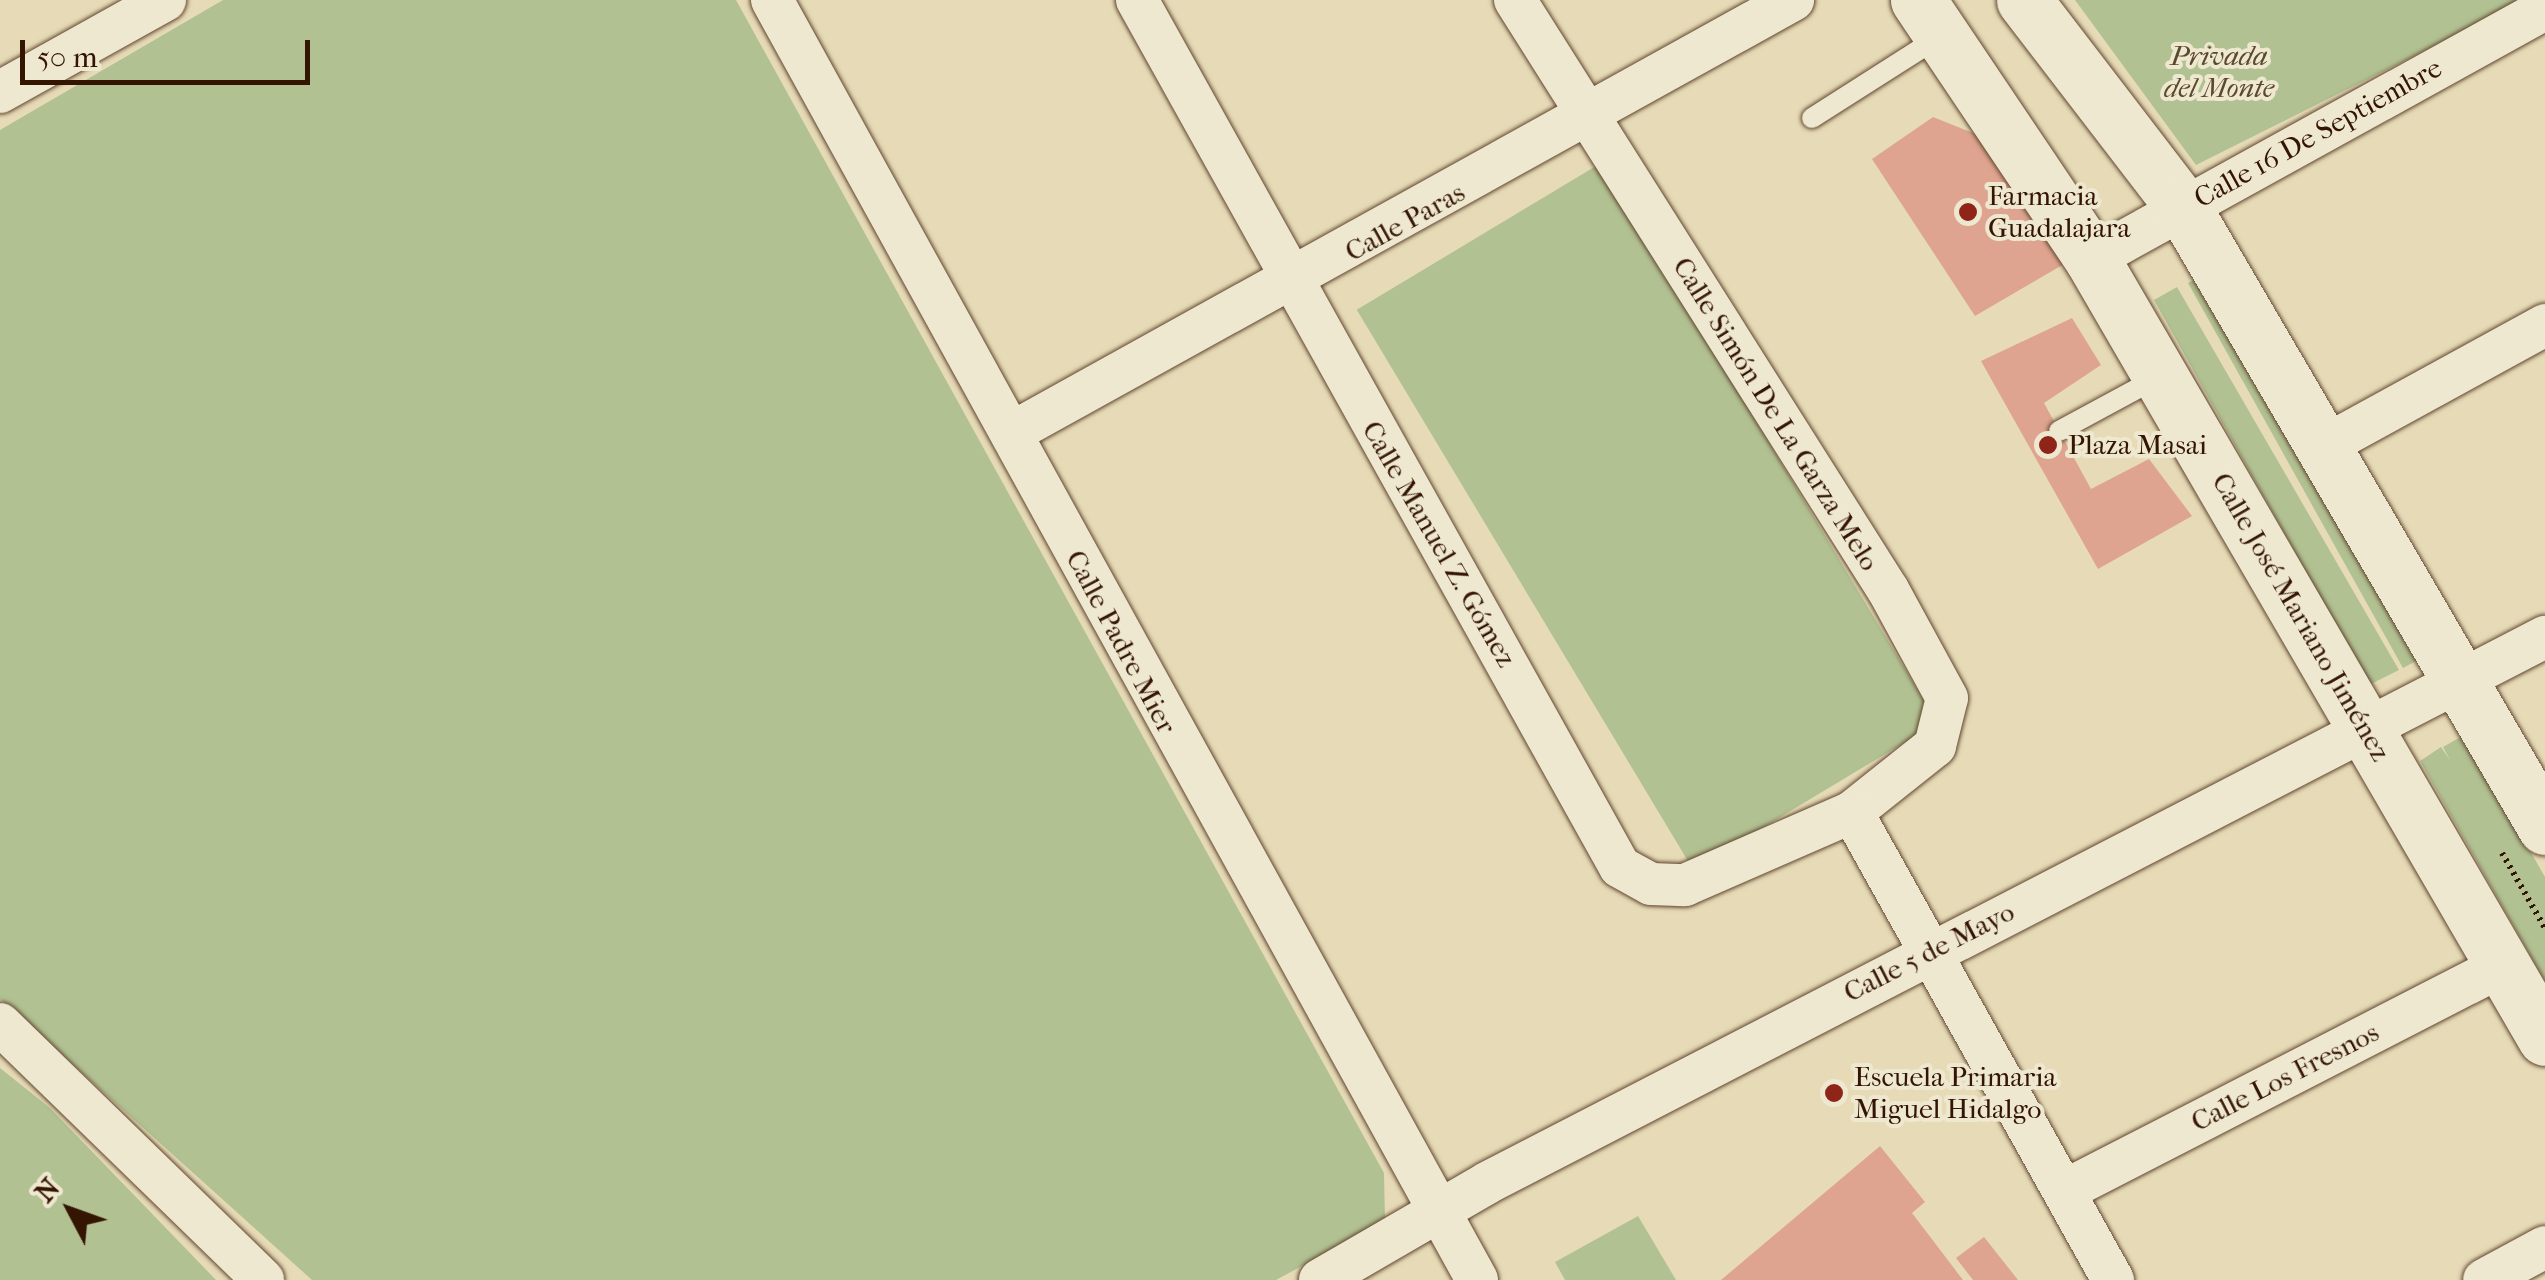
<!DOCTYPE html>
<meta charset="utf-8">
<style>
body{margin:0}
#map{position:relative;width:2545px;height:1280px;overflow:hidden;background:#e7dbb7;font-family:"IM FELL French Canon",serif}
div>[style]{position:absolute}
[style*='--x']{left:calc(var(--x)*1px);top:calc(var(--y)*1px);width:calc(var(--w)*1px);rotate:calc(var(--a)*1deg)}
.green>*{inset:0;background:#b1c192;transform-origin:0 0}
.building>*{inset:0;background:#dea48f}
.path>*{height:6px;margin-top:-3px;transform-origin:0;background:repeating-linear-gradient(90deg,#341502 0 2.5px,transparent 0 7.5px)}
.roads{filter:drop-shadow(0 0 2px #61462f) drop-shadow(0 0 2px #61462f)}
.lane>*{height:20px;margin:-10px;padding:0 10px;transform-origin:10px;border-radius:10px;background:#efe8d0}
.street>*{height:42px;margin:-21px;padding:0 21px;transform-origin:21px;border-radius:21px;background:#efe8d0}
.secondary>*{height:55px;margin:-27.5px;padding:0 27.5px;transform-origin:27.5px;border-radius:27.5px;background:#efe8d0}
.dots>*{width:28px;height:28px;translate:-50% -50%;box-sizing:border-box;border:5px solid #efe8d0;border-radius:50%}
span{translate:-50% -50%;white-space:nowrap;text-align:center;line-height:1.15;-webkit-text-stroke:8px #efe8d0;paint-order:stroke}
.park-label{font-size:28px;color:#5a492d;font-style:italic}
.street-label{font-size:28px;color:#341502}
.poi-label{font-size:28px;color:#341502}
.left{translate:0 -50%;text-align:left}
.north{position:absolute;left:20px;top:1160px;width:100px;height:100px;-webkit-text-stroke:8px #efe8d0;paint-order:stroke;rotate:311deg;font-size:28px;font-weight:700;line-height:40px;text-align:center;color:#341502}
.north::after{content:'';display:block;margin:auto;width:35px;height:45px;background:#341502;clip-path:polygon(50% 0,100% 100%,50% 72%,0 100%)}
.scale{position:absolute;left:20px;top:40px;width:290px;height:45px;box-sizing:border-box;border:5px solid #341502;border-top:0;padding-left:12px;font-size:30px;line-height:35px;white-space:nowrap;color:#341502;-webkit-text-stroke:8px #efe8d0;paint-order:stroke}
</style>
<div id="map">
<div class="green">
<div style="clip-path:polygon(223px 0,736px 0,1384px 1173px,1385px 1221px,1276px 1280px,312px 1280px,0 999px,0 130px)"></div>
<div style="clip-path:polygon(2075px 0,2526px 0,2196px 165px)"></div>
<div style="left:1601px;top:163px;width:653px;height:285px;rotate:59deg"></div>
<div style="clip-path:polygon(2211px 271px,2433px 652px,2403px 668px,2188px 283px)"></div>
<div style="clip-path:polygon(2177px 287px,2399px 670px,2369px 685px,2154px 300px)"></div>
<div style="clip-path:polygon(2464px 735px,2545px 877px,2545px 981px,2420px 761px,2441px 747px,2450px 760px,2443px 747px)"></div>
<div style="clip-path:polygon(0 1068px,50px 1108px,216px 1280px,0 1280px)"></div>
<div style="clip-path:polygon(1638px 1216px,1676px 1280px,1565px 1280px,1555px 1262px)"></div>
</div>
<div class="building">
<div style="clip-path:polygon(1933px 117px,1983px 137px,2064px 264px,1975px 316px,1872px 159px)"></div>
<div style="clip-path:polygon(2072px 318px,2101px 365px,2044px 403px,2091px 489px,2149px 459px,2192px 516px,2098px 569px,1981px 361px)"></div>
<div style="clip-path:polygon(1880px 1146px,1925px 1202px,1912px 1213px,1963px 1280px,1721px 1280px)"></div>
<div style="clip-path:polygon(1984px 1237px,2018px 1280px,1973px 1280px,1956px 1258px)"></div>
</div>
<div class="path">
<div style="--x:2502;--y:853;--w:86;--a:60.2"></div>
</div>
<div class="roads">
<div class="lane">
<div style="--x:1812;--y:118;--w:151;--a:-32.5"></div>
<div style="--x:2059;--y:431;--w:111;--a:-28.4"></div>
</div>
<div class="street">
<div style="--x:772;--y:0;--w:1461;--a:61.15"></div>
<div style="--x:1137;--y:0;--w:992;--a:60.88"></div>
<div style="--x:1620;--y:867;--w:35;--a:29"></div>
<div style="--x:1651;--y:884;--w:34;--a:2"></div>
<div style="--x:1685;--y:885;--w:182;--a:-23.6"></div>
<div style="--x:1852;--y:812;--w:106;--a:-38.5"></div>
<div style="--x:1935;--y:746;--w:49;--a:-76"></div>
<div style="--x:1947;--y:698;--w:123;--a:-118.6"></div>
<div style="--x:1888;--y:590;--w:698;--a:-122.3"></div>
<div style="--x:0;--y:92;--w:189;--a:-29.1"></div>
<div style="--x:2092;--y:259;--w:517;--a:-28.89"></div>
<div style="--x:1011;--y:433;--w:894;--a:-28.97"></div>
<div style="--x:2326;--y:445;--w:250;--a:-28.7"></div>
<div style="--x:1852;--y:812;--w:536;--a:60.85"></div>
<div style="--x:0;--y:1024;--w:367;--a:44.2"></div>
<div style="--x:2064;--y:1191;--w:496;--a:-27.2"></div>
<div style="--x:1320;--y:1280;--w:193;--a:-30.1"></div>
<div style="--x:1487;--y:1183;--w:1191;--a:-27.3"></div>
<div style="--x:2484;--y:1280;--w:69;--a:-28.4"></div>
</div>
<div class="secondary">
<div style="--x:1918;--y:0;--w:312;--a:56.1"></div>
<div style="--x:2092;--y:259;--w:901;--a:59.82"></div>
<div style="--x:2024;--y:0;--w:261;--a:52.5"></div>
<div style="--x:2183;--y:207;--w:718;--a:59.72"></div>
</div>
</div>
<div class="dots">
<div style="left:1968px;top:212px;background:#8f2418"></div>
<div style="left:2048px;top:445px;background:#8f2418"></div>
<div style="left:1834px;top:1093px;background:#8f2418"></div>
</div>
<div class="park-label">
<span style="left:2219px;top:72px">Privada<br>del Monte</span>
</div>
<div class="street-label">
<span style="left:2318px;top:133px;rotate:-29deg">Calle 16 De Septiembre</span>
<span style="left:1405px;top:222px;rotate:-29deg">Calle Paras</span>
<span style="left:1776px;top:414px;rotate:58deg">Calle Simón De La Garza Melo</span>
<span style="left:1439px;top:544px;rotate:60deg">Calle Manuel Z. Gómez</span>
<span style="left:2301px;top:617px;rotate:60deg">Calle José Mariano Jiménez</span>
<span style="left:1121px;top:642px;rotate:62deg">Calle Padre Mier</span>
<span style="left:1929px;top:952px;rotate:-27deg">Calle 5 de Mayo</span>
<span style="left:2285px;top:1077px;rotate:-27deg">Calle Los Fresnos</span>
</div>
<div class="poi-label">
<span class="left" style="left:1988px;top:212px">Farmacia<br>Guadalajara</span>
<span class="left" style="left:2068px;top:445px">Plaza Masai</span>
<span class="left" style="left:1854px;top:1093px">Escuela Primaria<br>Miguel Hidalgo</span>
</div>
<div class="north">N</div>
<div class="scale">50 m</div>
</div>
